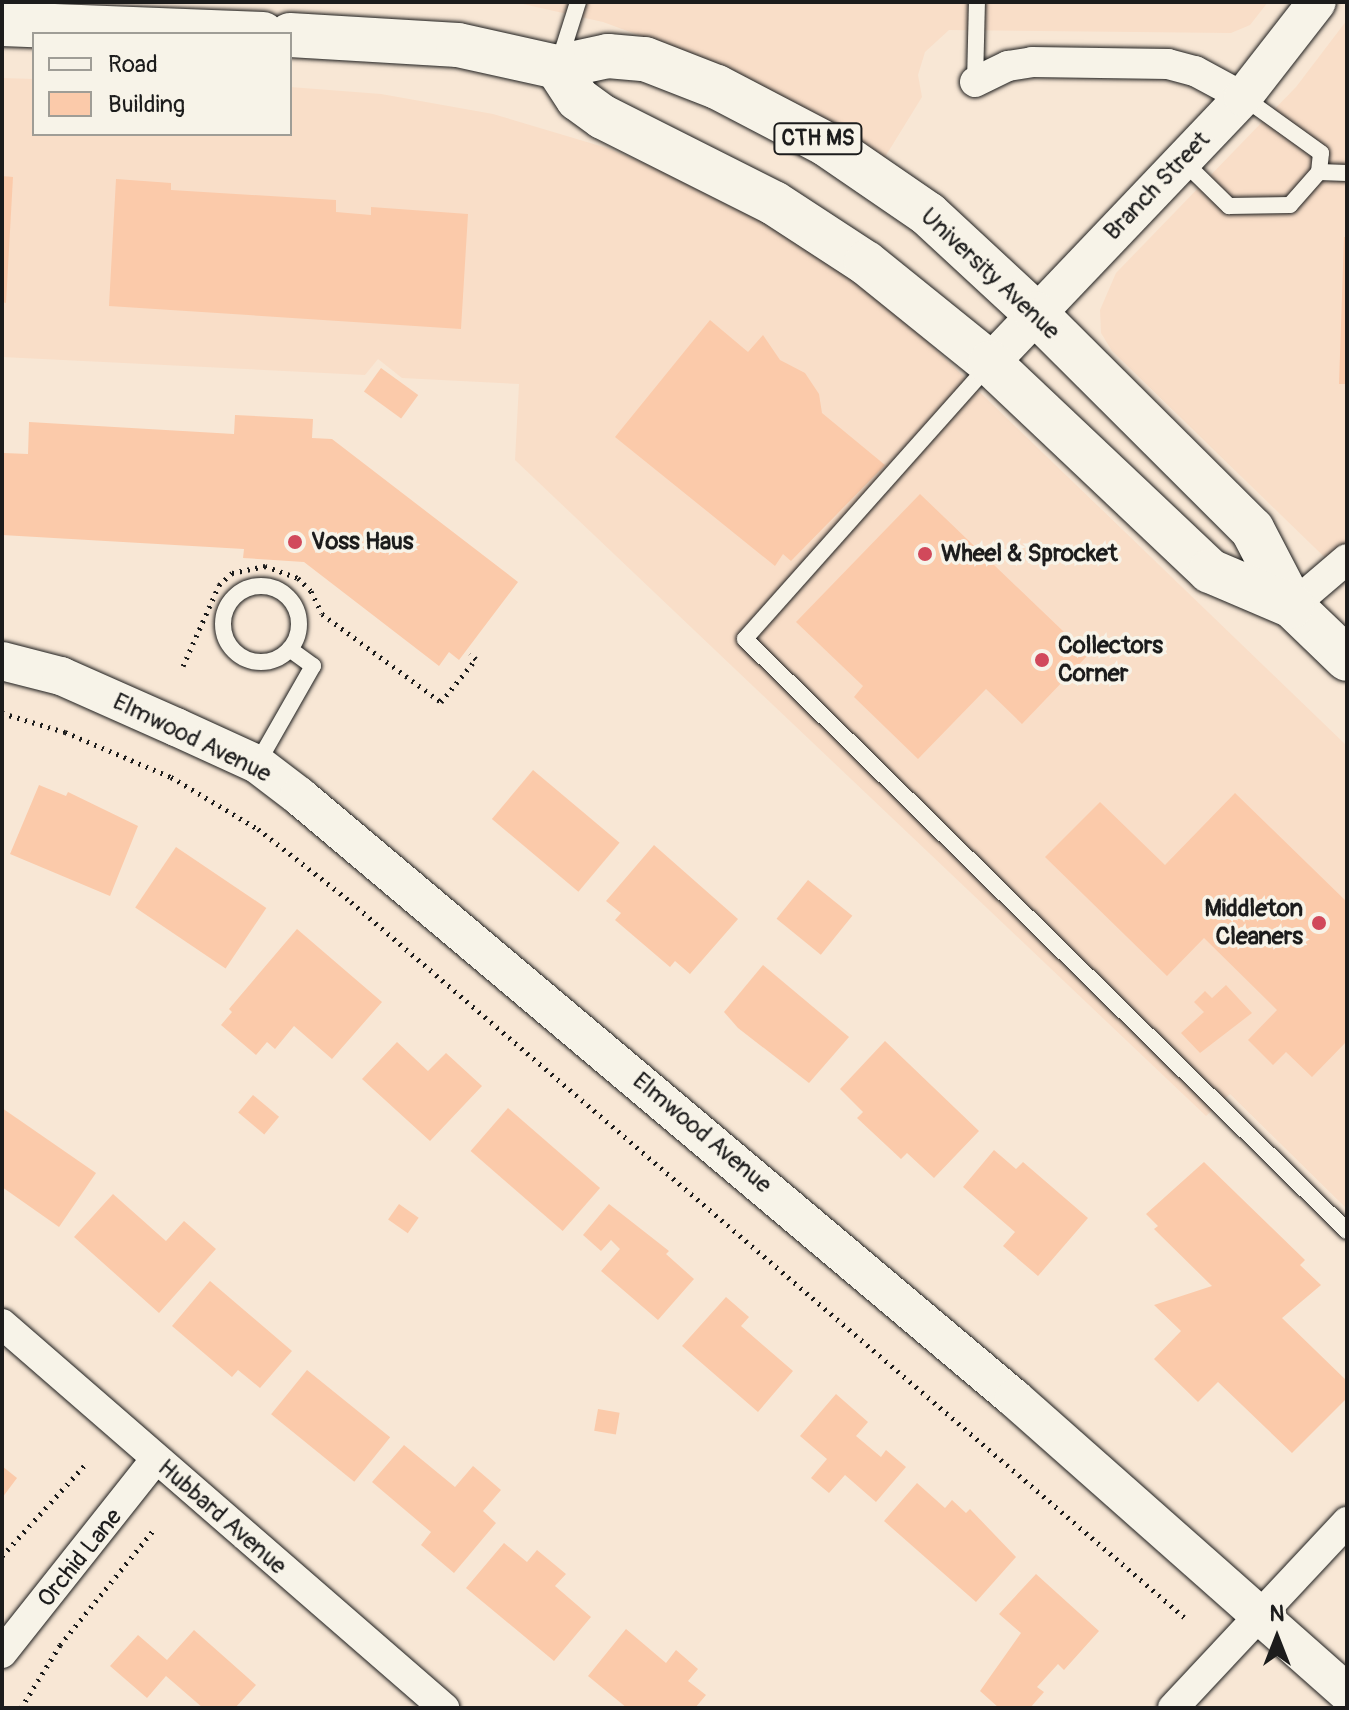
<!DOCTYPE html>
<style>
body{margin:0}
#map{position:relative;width:1349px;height:1710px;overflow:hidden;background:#f8e7d5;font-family:Pangolin,sans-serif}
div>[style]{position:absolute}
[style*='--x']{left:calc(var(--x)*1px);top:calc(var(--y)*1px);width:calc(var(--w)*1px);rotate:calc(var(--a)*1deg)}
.built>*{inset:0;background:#f9dec8}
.building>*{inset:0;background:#fbcaaa;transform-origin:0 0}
.path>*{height:5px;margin-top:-2.5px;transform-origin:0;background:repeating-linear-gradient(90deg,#1c1c1c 0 2px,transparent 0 8px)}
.roads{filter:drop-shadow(0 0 2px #1c1c1c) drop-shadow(0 0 2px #1c1c1c)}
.service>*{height:16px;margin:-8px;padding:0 8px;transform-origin:8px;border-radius:8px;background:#f7f3e8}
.service>.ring{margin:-8px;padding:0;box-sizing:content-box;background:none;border:16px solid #f7f3e8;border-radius:50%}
.minor>*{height:30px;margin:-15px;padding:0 15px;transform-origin:15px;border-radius:15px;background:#f7f3e8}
.tertiary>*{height:38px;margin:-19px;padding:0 19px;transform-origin:19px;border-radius:19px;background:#f7f3e8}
.primary>*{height:44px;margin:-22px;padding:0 22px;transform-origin:22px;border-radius:22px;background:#f7f3e8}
.dots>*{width:22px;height:22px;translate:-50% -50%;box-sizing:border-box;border:4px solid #f7f3e8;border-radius:50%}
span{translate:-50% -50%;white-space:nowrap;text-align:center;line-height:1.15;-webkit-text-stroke:7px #f7f3e8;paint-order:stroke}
.shield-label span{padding:2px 6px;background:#f7f3e8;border:2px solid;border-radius:6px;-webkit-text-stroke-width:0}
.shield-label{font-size:22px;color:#1c1c1c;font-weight:700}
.street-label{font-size:24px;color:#1c1c1c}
.poi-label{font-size:24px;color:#1c1c1c;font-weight:700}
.left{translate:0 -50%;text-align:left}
.right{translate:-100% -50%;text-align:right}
.frame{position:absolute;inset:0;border:4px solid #1c1c1c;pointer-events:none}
.legend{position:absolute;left:32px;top:32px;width:260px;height:104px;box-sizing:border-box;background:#f7f3e8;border:2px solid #9f9d96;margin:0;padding:10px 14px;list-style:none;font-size:24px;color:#1c1c1c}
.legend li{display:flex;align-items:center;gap:16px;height:40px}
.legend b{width:40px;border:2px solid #9f9d96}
.north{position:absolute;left:1237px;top:1598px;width:80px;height:80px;-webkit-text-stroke:6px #f7f3e8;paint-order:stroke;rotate:0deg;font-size:22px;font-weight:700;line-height:32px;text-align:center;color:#1c1c1c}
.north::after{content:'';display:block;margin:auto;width:28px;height:36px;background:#1c1c1c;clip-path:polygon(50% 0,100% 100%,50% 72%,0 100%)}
</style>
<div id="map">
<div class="built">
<div style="clip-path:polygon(514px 2px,1268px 2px,1250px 25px,1231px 33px,949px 30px,925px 52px,918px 75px,922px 97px,885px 157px,809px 110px,720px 65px,603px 22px)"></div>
<div style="clip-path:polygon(1347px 20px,1347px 579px,1112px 351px,1101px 333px,1100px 310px,1116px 273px,1296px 87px)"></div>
<div style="clip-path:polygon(2px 78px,34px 79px,34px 134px,290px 134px,290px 87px,381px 94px,493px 114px,607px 148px,703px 187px,814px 251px,904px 319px,1347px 746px,1347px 1209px,1230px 1094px,1206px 1116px,515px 460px,519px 384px,402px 378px,378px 359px,365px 375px,2px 357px)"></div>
</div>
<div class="building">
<div style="clip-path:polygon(2px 176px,13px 177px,6px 303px,2px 302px)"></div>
<div style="clip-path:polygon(116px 179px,171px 183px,171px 190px,336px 200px,336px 212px,371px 215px,371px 207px,468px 214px,461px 329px,109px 306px)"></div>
<div style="clip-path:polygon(1344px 237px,1347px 237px,1347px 384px,1339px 384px)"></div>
<div style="clip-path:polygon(710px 320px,748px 352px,763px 335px,780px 360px,805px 373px,819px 394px,822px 413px,885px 465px,791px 561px,783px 554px,775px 566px,615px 437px)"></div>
<div style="left:381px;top:368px;width:46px;height:29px;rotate:36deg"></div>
<div style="clip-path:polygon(235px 415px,313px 419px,312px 438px,332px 439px,518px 582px,459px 660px,449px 652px,439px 666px,304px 562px,243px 558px,244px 549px,2px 535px,4px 453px,28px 454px,29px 422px,234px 434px)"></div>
<div style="clip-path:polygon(920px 494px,1088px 655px,1022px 724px,986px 689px,918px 759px,854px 697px,863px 686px,796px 622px)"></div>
<div style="left:533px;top:770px;width:113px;height:64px;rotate:40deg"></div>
<div style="clip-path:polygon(39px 785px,66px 796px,68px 792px,138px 826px,110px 896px,10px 854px)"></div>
<div style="clip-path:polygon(1235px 793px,1347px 902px,1347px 1041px,1312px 1077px,1286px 1052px,1273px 1065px,1248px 1040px,1277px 1010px,1204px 938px,1167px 976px,1045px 857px,1100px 802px,1165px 865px)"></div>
<div style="clip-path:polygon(654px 845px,738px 919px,690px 974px,675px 961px,670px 967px,615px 920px,621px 913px,606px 901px)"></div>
<div style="left:176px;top:847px;width:109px;height:73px;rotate:34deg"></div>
<div style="left:808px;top:880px;width:57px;height:50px;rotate:39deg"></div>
<div style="clip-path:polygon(297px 929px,382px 1002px,332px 1059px,294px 1026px,275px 1049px,267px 1042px,256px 1055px,221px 1025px,232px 1012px,229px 1009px)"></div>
<div style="clip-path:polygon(763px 965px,849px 1037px,809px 1083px,738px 1028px,724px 1012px)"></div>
<div style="clip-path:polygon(1226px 985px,1252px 1013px,1200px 1053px,1181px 1033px,1204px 1012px,1194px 1002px,1205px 991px,1212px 998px)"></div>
<div style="clip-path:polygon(885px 1041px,979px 1131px,934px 1178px,907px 1153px,901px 1159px,857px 1118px,863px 1112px,840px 1089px)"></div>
<div style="clip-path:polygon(397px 1042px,428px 1071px,446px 1053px,482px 1086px,430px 1141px,362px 1079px)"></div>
<div style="left:253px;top:1095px;width:34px;height:23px;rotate:40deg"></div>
<div style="clip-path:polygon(2px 1108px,96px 1173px,59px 1227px,2px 1187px)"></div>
<div style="left:508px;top:1108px;width:122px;height:57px;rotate:41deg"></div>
<div style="clip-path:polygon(994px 1150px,1016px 1169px,1023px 1162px,1088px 1218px,1038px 1276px,1003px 1246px,1015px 1232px,963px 1187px)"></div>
<div style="clip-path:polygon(1204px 1162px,1305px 1260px,1300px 1265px,1321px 1285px,1282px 1318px,1347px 1381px,1347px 1398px,1292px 1453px,1218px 1382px,1198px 1402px,1154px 1359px,1181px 1331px,1154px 1305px,1212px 1286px,1154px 1229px,1158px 1226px,1146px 1214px)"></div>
<div style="clip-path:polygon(113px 1194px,166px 1241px,184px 1221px,216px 1249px,159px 1313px,74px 1237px)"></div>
<div style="left:399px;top:1204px;width:24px;height:19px;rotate:35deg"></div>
<div style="clip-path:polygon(609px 1204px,669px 1251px,666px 1254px,694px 1279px,658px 1320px,601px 1271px,620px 1249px,611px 1240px,601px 1251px,583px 1235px)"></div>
<div style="clip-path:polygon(210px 1281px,292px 1351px,260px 1388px,238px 1370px,232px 1377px,172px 1326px)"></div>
<div style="clip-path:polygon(726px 1297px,749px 1317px,741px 1326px,793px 1371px,758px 1412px,682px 1346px)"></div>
<div style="left:307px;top:1370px;width:107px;height:57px;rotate:39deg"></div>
<div style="clip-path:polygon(836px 1394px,868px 1422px,856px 1436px,881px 1457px,886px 1450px,906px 1467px,876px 1502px,845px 1475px,829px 1493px,811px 1478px,827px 1459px,800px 1436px)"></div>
<div style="left:598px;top:1409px;width:22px;height:22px;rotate:10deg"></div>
<div style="clip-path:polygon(404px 1445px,455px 1487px,473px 1466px,501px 1490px,483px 1511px,496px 1523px,454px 1573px,421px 1545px,431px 1532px,372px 1482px)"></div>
<div style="clip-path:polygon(2px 1466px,17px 1478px,2px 1498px)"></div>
<div style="clip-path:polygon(917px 1483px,945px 1508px,952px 1500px,966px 1513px,970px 1509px,1016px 1557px,976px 1602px,884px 1521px)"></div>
<div style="clip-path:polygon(504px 1543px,527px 1562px,537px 1550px,566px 1574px,555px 1586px,591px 1617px,554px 1661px,466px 1588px)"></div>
<div style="clip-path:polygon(1036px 1574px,1099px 1631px,1064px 1670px,1058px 1664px,1037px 1687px,1044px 1692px,1030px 1708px,999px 1708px,980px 1691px,1021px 1633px,999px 1614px)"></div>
<div style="clip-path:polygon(626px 1629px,666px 1663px,676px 1650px,698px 1669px,688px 1681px,706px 1695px,695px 1708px,627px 1708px,588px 1676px)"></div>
<div style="clip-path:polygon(194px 1630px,256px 1685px,235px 1708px,203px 1708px,166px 1676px,147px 1698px,110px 1666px,138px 1635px,167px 1660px)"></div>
</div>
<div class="path">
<div style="--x:183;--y:666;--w:89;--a:-66"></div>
<div style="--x:219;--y:585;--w:18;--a:-43"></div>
<div style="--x:232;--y:573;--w:34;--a:-12"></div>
<div style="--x:265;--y:566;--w:35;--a:20"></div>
<div style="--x:298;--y:578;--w:18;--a:45"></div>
<div style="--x:311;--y:591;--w:25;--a:64"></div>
<div style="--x:322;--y:614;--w:148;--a:36.5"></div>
<div style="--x:441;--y:702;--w:55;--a:-50.9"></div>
<div style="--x:476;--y:659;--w:8;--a:-140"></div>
<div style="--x:2;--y:713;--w:66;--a:16.8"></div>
<div style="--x:65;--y:732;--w:115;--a:23"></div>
<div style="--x:171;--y:777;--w:101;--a:30.9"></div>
<div style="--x:258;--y:829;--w:118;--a:38.1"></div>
<div style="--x:351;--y:902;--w:1098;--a:40.64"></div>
<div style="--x:2;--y:1556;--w:122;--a:-47.7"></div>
<div style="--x:21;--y:1708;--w:74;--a:-58.2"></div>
<div style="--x:60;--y:1645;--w:151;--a:-50.9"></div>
</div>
<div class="roads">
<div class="service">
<div style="--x:559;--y:62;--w:63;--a:-72.4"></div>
<div style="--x:975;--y:82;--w:80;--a:-88.6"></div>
<div style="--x:1182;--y:160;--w:66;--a:44.4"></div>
<div style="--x:1229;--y:206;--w:61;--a:-0.9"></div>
<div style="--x:1290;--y:205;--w:44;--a:-48.7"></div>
<div style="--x:1319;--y:172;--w:19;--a:-84"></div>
<div style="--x:1321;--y:153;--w:96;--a:-144.3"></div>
<div style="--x:1319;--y:172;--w:28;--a:2"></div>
<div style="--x:988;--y:366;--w:365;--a:131.7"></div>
<div style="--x:745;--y:639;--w:844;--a:44.52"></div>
<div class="ring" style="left:223px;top:586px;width:60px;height:60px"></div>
<div style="--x:257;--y:764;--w:113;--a:-60.3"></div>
<div style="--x:313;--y:666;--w:29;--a:-144"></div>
</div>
<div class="minor">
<div style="--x:975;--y:82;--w:37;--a:-26"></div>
<div style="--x:1008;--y:66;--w:24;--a:-9"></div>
<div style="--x:1032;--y:62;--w:136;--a:0.8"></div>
<div style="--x:1168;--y:64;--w:28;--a:15"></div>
<div style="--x:1195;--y:71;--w:55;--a:28.4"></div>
<div style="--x:1292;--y:606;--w:72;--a:-40.5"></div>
<div style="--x:2;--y:1324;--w:586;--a:40.98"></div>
<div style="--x:2;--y:1653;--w:246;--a:-51.6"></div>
<div style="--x:1173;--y:1708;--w:255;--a:-46.9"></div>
</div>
<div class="tertiary">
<div style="--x:990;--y:363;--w:367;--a:-46.4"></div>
<div style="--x:1243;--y:97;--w:120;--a:-52.1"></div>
<div style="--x:2;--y:661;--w:61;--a:14.3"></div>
<div style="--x:61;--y:676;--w:126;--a:23.9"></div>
<div style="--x:176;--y:727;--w:89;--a:24.6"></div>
<div style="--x:257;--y:764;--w:53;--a:37.3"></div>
<div style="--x:299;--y:796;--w:935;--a:40.1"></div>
<div style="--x:1014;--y:1398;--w:445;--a:41.5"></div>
</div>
<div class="primary">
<div style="--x:2;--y:24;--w:261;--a:2.2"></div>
<div style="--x:290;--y:35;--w:168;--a:3.4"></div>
<div style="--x:458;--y:45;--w:101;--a:12.5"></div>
<div style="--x:557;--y:67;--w:52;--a:-12.2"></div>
<div style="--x:608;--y:56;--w:37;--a:5"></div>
<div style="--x:645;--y:59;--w:77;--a:21.3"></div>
<div style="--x:717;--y:87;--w:123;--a:27.6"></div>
<div style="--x:826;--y:144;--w:124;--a:34.5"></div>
<div style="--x:928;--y:214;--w:147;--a:42.8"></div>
<div style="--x:1036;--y:314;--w:305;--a:44.9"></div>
<div style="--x:1252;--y:529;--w:87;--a:62.5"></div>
<div style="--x:1292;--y:606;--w:76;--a:43.9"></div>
<div style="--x:557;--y:67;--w:38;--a:57"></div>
<div style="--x:578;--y:99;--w:31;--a:36"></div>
<div style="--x:603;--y:117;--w:191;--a:26.7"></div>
<div style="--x:774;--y:203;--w:110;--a:33.1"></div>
<div style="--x:866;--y:263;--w:159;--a:38.9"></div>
<div style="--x:990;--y:363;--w:303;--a:43.4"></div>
<div style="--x:1210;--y:571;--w:89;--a:23.1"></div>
</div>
</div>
<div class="dots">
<div style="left:295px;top:542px;background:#d1495b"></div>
<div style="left:925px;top:554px;background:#d1495b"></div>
<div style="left:1042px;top:660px;background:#d1495b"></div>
<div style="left:1319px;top:923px;background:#d1495b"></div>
</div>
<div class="shield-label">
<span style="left:818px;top:139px">CTH MS</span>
</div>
<div class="street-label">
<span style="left:1157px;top:186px;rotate:-46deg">Branch Street</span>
<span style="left:990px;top:274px;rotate:43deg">University Avenue</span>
<span style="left:192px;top:738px;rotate:26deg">Elmwood Avenue</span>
<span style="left:702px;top:1133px;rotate:40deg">Elmwood Avenue</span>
<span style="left:222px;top:1517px;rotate:41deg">Hubbard Avenue</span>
<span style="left:80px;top:1558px;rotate:-51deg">Orchid Lane</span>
</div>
<div class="poi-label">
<span class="left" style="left:311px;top:542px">Voss Haus</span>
<span class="left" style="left:941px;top:554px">Wheel &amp; Sprocket</span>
<span class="left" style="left:1058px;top:660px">Collectors<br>Corner</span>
<span class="right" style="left:1303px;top:923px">Middleton<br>Cleaners</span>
</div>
<div class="frame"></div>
<ul class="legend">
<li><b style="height:10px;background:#f7f3e8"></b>Road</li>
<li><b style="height:22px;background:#fbcaaa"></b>Building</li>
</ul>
<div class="north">N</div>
</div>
